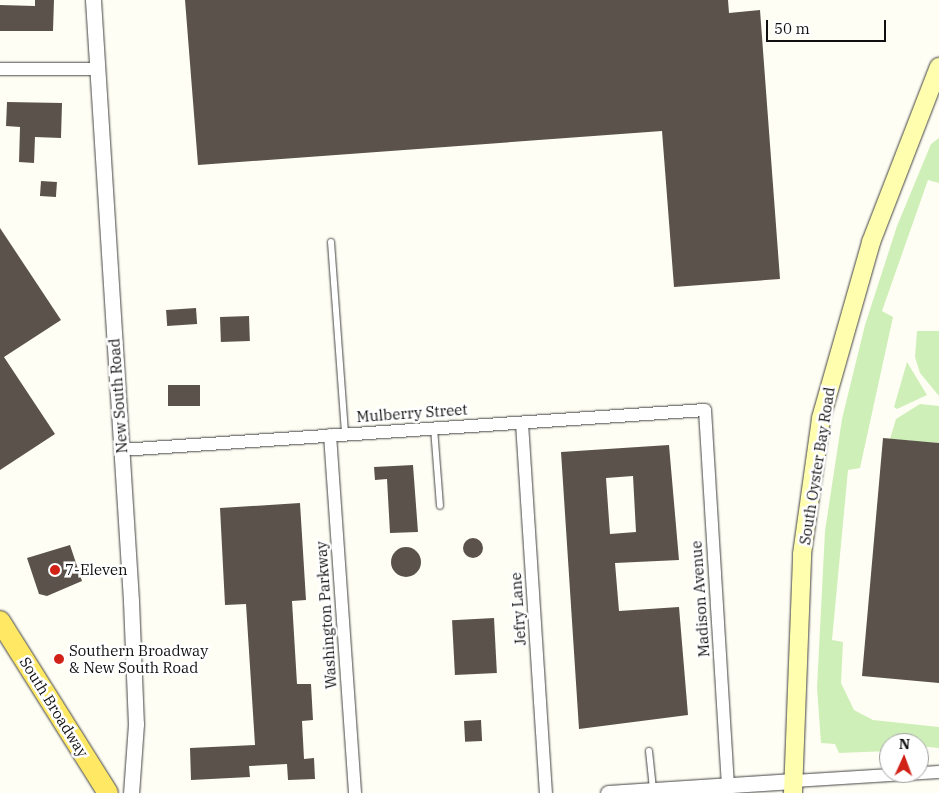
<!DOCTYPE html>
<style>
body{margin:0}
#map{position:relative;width:939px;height:793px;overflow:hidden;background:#fffef4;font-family:"IBM Plex Serif",serif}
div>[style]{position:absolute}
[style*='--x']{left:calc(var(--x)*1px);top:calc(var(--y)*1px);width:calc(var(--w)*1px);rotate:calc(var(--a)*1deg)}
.green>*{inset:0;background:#cfefb8}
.building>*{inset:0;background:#5b534b;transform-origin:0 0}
.round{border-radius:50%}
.roads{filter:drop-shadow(0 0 1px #434343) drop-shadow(0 0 1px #434343)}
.service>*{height:6px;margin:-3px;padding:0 3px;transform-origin:3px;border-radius:3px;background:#fff}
.minor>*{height:12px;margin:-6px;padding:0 6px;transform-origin:6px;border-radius:6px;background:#fff}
.tertiary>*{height:15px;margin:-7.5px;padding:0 7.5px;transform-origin:7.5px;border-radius:7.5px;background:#fff}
.secondary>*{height:18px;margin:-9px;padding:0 9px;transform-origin:9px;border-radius:9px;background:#fffeaf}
.primary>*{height:20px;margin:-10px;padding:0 10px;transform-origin:10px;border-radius:10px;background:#ffe864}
.dots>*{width:14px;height:14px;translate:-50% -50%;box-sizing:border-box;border:2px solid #fff;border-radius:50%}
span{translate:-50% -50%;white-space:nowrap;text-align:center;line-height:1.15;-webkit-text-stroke:5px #fff;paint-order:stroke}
.street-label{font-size:15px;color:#101010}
.poi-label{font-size:15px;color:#101010}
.left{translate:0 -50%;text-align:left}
.north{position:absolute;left:879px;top:733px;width:50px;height:50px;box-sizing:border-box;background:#fff;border:1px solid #9f9f9f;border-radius:50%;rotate:2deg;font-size:14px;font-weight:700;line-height:20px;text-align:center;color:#101010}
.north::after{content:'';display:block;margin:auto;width:18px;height:22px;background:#d12218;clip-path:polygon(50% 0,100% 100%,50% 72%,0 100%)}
.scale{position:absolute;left:766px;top:20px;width:120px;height:22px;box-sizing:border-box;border:2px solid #101010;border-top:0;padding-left:6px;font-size:15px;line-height:18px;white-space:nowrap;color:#101010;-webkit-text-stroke:4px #fff;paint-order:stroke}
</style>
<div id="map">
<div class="green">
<div style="clip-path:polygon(939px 138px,939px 183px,928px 180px,882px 311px,893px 317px,860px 468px,848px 470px,832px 640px,843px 642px,841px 683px,854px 710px,873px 720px,939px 727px,939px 748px,889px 743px,889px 751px,839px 753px,835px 744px,821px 743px,817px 688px,825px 531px,842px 419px,865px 325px,897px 226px,931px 144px)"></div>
<div style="clip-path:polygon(917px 331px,939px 331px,939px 396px,920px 373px,915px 357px)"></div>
<div style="clip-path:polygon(907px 362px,927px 395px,897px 409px,894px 407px)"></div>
<div style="clip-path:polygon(920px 404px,939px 406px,939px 443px,890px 439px,896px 419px)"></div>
</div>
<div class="building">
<div style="clip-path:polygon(35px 0,54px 0,53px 31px,0 31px,0 5px,35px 6px)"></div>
<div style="clip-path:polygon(185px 0,728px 0,729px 13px,760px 10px,780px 279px,674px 287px,662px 131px,198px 165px)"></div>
<div style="clip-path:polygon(7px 102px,62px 103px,61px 138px,35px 137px,34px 163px,19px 162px,20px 127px,6px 126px)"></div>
<div style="left:41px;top:181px;width:16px;height:15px;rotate:4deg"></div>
<div style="clip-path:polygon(0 228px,61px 320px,4px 357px,55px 434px,0 470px)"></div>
<div style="left:196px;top:308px;width:16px;height:30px;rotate:86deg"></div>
<div style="left:249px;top:316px;width:25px;height:29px;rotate:88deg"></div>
<div style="left:168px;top:385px;width:32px;height:21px"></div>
<div style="clip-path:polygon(883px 438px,939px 443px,939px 683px,862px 676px)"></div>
<div style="clip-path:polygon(evenodd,669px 445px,679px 560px,615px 563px,619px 611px,679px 607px,688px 715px,579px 729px,561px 452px,669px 445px,633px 476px,636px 532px,610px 534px,606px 478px,633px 476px)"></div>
<div style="clip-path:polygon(413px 465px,418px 532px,390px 533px,387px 479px,375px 480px,374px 467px)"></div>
<div style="clip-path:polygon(300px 503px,306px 600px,292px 601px,297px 684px,311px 684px,313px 720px,302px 721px,304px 759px,314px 758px,315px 779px,288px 780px,287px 764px,249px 766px,250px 777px,191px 780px,190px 748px,255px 745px,246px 604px,225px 605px,220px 508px)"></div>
<div class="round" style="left:463px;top:538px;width:20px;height:20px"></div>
<div style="clip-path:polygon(70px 545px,82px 581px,47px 596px,39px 594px,27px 558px)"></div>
<div class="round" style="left:391px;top:547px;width:30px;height:30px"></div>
<div style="left:494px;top:618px;width:55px;height:42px;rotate:87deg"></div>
<div style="left:481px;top:720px;width:21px;height:17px;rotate:87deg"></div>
</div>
<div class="roads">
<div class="service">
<div style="--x:331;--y:242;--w:193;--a:85.8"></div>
<div style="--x:434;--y:428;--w:78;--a:85.6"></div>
<div style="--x:649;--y:751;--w:38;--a:84"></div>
</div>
<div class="minor">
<div style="--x:0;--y:69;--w:98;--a:0"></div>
<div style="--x:522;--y:423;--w:371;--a:86.3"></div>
<div style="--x:330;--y:435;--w:359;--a:86"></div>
<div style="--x:121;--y:450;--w:585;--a:-3.92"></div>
<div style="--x:705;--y:410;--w:376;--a:86.5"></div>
<div style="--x:794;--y:781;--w:145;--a:-3.6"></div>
</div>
<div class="tertiary">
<div style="--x:93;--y:0;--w:602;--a:86.38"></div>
<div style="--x:131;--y:601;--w:123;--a:87.7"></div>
<div style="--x:136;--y:724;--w:69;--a:94.1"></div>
<div style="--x:608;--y:793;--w:186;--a:-3.7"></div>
</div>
<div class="secondary">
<div style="--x:793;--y:793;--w:239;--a:-87.8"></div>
<div style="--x:802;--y:554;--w:137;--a:-82"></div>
<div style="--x:821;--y:418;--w:183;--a:-74.1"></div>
<div style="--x:871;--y:242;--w:188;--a:-68.8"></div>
</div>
<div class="primary">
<div style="--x:0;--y:621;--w:203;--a:57.9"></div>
</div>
</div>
<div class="dots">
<div style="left:55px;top:570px;background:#d12218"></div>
<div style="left:59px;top:659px;background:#d12218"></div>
</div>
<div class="street-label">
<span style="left:118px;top:396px;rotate:-94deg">New South Road</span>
<span style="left:412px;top:413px;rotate:-4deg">Mulberry Street</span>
<span style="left:817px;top:466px;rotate:-81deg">South Oyster Bay Road</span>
<span style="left:700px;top:599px;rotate:-94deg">Madison Avenue</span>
<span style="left:518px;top:609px;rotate:-94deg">Jefry Lane</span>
<span style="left:326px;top:615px;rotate:-94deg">Washington Parkway</span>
<span style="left:54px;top:707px;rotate:58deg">South Broadway</span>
</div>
<div class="poi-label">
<span class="left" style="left:65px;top:570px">7-Eleven</span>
<span class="left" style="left:69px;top:659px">Southern Broadway<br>&amp; New South Road</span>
</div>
<div class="north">N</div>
<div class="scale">50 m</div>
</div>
